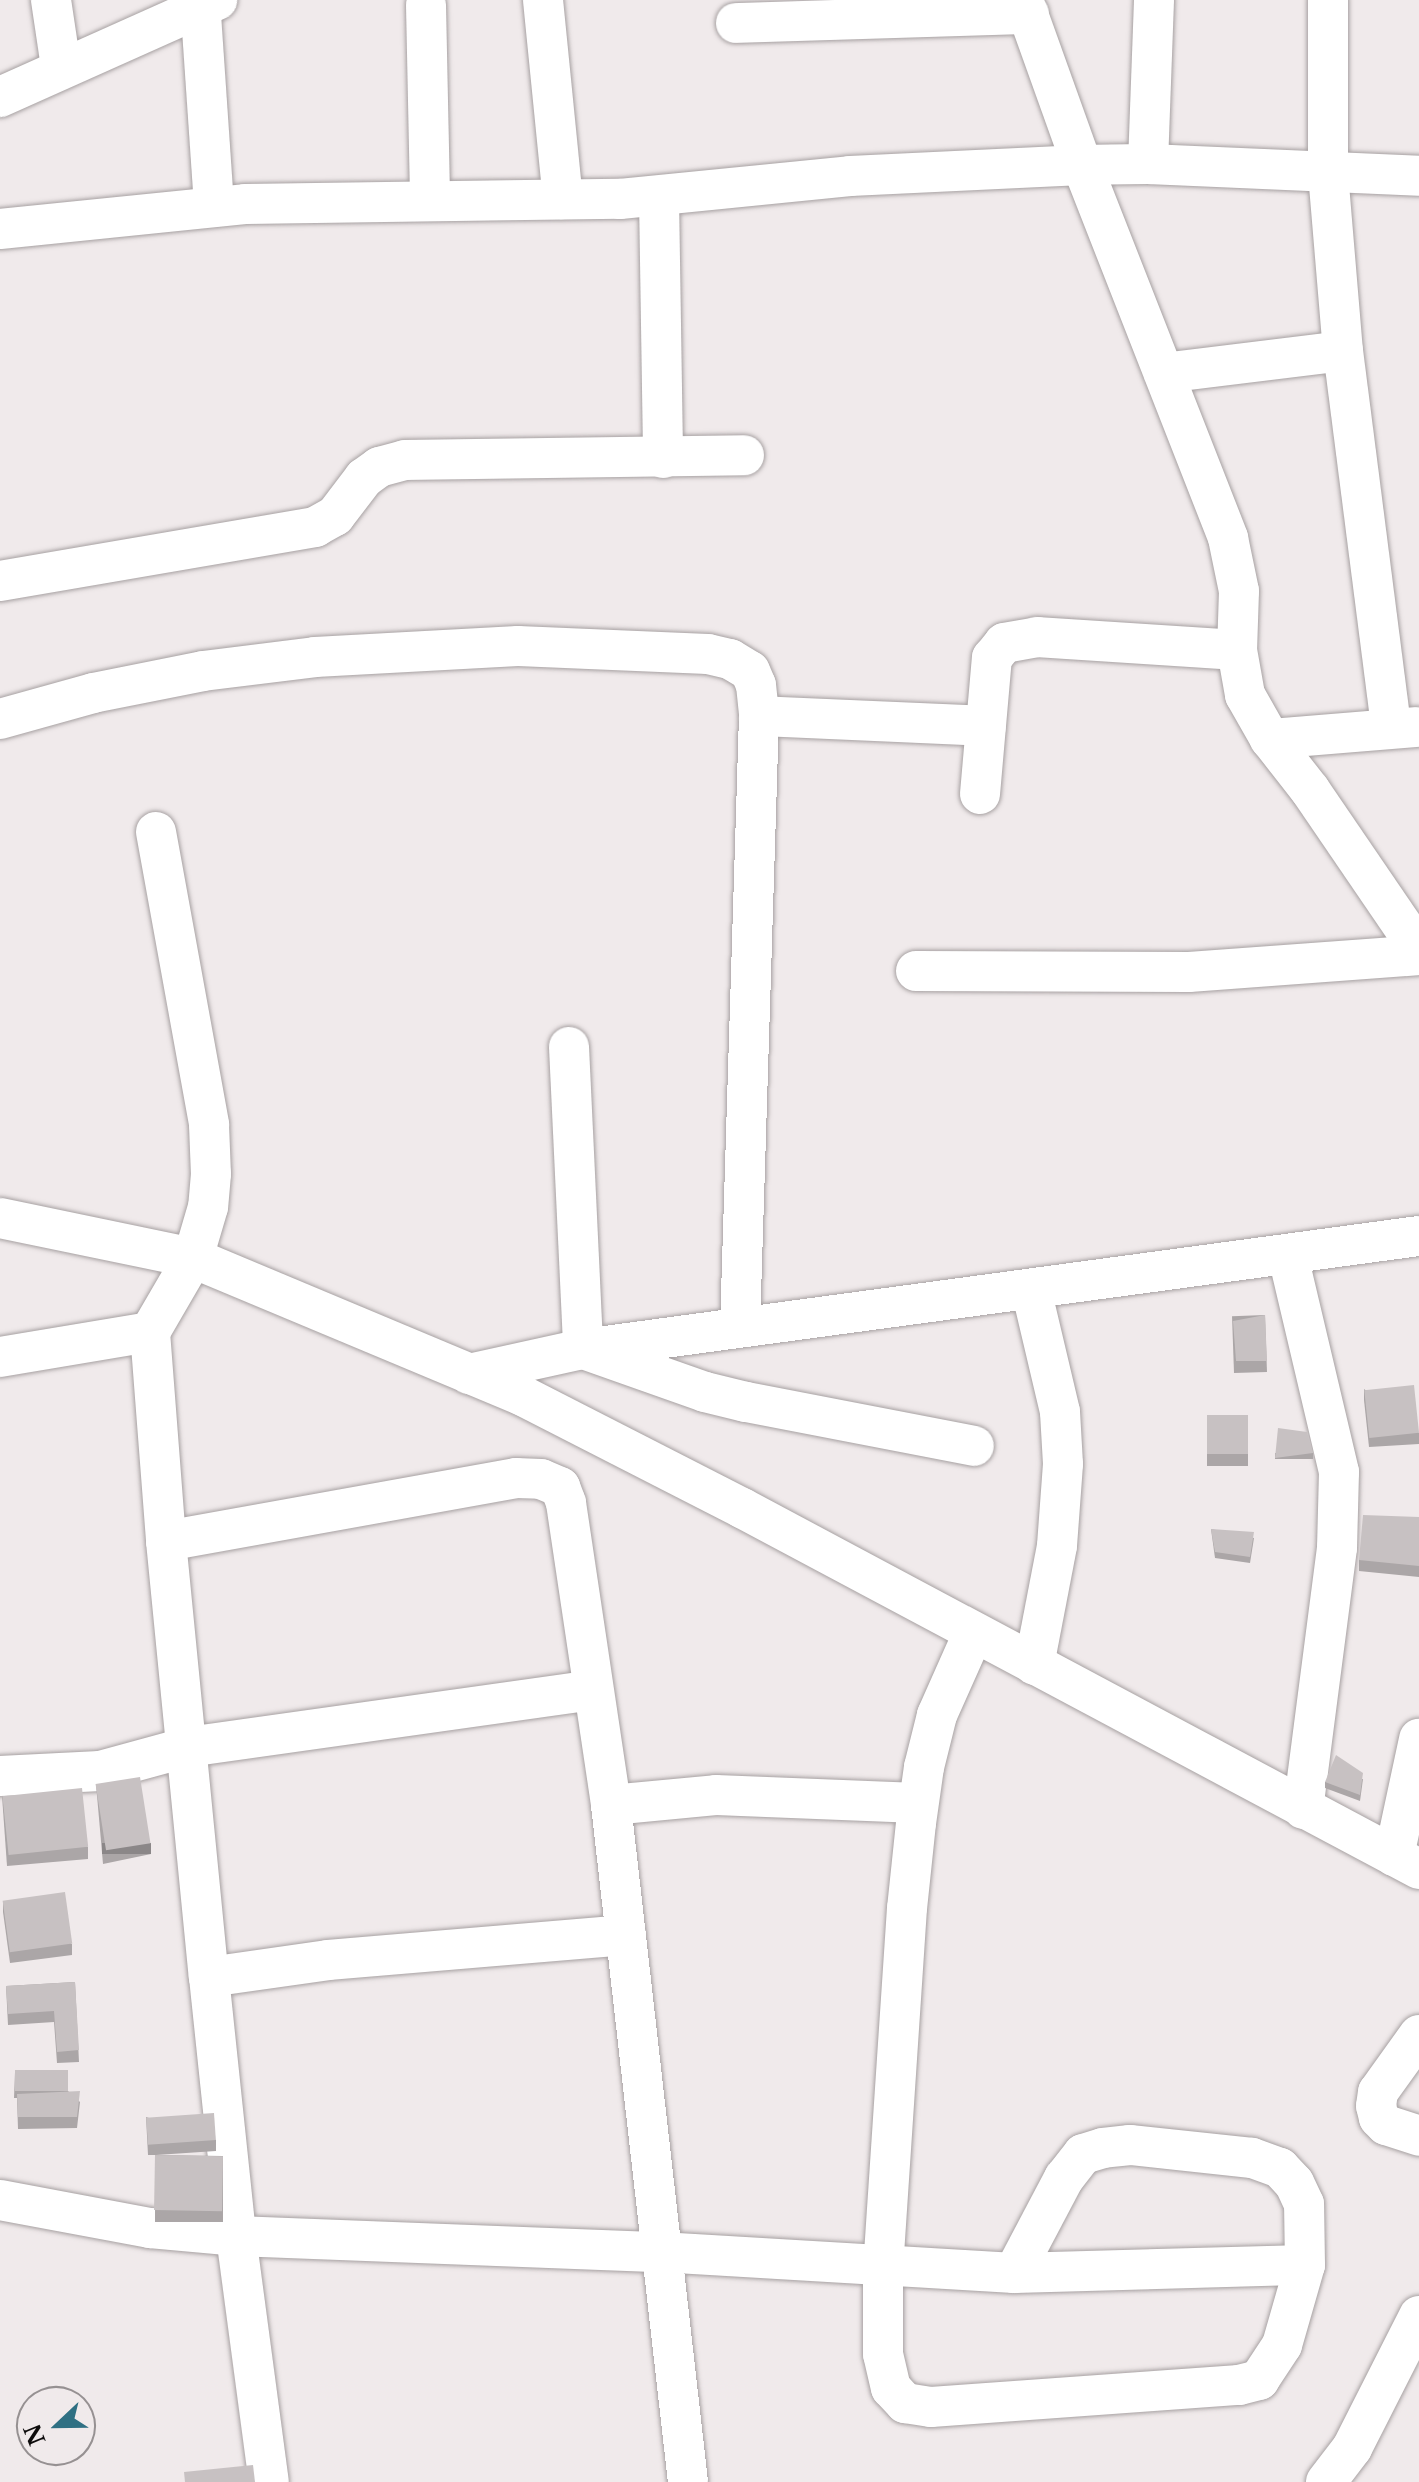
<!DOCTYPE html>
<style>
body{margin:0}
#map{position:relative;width:1419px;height:2482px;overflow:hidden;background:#f0eaeb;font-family:"Libre Baskerville",serif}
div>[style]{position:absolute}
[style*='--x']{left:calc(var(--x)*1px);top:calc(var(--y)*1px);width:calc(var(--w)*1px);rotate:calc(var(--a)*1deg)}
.roads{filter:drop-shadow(0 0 2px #a7a1a2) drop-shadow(0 0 2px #a7a1a2)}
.minor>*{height:40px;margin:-20px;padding:0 20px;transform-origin:20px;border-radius:20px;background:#fff}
.wall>*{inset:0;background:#aba6a7;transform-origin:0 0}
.shaded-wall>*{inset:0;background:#8b8788;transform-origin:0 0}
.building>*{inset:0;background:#c7c1c2;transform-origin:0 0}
span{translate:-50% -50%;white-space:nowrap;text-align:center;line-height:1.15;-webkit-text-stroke:7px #f0eaeb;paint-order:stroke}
.north{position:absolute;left:16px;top:2386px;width:80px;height:80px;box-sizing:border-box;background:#f0eaeb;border:2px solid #969192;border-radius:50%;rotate:248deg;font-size:22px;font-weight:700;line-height:32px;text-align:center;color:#0e0c0c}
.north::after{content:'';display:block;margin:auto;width:28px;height:36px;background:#2f7083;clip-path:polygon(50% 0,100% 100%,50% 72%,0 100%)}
</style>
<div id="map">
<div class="roads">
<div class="minor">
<div style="--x:51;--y:0;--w:68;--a:81.5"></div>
<div style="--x:200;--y:0;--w:207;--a:86.1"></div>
<div style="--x:543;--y:0;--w:200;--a:84.3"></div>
<div style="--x:1023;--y:0;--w:175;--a:70.3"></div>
<div style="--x:1082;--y:165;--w:401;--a:68.6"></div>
<div style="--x:1228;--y:538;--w:54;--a:78.3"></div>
<div style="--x:1239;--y:591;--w:59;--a:91.9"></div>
<div style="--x:1237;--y:650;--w:46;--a:79.9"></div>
<div style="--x:1245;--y:695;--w:51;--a:60.4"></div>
<div style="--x:1270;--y:739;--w:65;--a:51.9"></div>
<div style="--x:1310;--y:790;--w:194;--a:55.7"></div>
<div style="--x:1328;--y:0;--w:173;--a:90"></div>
<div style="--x:1328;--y:173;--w:179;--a:85.2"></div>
<div style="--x:1343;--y:351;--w:379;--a:82.7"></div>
<div style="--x:426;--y:5;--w:195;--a:88.8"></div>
<div style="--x:736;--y:23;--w:293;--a:-1.8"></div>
<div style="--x:0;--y:97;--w:238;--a:-24.1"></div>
<div style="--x:1148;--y:164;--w:164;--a:-87.9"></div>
<div style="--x:659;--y:197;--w:261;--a:89.1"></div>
<div style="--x:0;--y:229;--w:246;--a:-5.8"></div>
<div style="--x:245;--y:204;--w:375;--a:-0.8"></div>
<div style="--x:620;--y:199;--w:231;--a:-5.7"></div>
<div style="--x:850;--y:176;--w:232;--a:-2.7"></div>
<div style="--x:1082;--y:165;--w:66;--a:-0.9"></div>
<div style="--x:1148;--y:164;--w:271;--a:2.5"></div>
<div style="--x:1164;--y:373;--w:180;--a:-7"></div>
<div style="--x:0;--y:581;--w:320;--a:-9.7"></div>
<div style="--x:315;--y:527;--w:23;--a:-29"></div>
<div style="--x:335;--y:516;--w:48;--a:-52.7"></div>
<div style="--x:364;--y:478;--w:19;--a:-36"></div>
<div style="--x:379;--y:467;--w:27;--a:-15"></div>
<div style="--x:405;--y:460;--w:339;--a:-0.8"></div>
<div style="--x:759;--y:716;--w:227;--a:2.5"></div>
<div style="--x:0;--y:719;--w:97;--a:-15.6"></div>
<div style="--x:93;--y:693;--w:112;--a:-11.3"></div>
<div style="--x:203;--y:671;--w:113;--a:-7.1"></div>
<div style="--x:315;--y:657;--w:203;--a:-3.1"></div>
<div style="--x:518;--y:646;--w:190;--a:2.4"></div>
<div style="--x:708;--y:654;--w:23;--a:13"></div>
<div style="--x:730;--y:659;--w:23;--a:31"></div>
<div style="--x:750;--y:671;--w:15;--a:67"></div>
<div style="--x:756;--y:685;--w:31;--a:84"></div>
<div style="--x:759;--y:716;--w:611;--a:91.78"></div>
<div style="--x:1270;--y:739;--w:147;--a:-4.7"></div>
<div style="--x:980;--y:794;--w:137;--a:-85"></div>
<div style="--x:992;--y:658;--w:19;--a:-51"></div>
<div style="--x:1004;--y:643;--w:34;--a:-10"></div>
<div style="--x:1037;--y:637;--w:200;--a:3.7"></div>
<div style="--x:156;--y:832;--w:298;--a:79.7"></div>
<div style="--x:209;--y:1125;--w:49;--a:87.7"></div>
<div style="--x:211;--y:1174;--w:33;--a:95"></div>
<div style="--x:208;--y:1207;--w:53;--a:106.4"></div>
<div style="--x:193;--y:1258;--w:86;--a:120.2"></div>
<div style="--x:150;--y:1332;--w:210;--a:85.6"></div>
<div style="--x:166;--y:1541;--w:438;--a:84.4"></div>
<div style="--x:209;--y:1977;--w:260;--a:84"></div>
<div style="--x:236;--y:2236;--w:248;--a:82.4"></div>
<div style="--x:916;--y:971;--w:273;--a:0.2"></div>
<div style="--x:1189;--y:972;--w:231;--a:-4.2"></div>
<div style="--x:569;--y:1047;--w:302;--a:87.3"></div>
<div style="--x:583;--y:1349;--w:129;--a:19.4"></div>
<div style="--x:705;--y:1392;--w:42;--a:13.7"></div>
<div style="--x:746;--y:1402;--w:232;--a:10.9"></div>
<div style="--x:0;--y:1218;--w:197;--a:11.7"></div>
<div style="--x:193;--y:1258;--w:358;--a:22.7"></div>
<div style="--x:523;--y:1396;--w:246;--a:27.1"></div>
<div style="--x:742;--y:1508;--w:767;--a:28.07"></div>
<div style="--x:1288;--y:1256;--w:222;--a:76.7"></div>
<div style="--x:1339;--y:1472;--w:76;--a:91.5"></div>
<div style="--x:1337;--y:1548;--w:263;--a:97.4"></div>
<div style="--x:1031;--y:1289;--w:126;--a:76.7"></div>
<div style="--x:1060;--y:1412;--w:52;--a:86.7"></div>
<div style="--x:1063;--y:1464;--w:82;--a:94.2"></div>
<div style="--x:1057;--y:1546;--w:121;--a:100.9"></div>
<div style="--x:0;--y:1357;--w:152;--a:-9.5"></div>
<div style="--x:469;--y:1374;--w:117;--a:-12.4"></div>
<div style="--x:583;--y:1349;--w:844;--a:-7.7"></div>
<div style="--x:166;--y:1541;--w:356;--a:-10.2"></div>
<div style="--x:516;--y:1478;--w:25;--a:2"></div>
<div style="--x:541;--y:1479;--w:21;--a:23"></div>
<div style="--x:560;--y:1487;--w:17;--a:69"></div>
<div style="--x:566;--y:1503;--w:305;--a:81.5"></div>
<div style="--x:611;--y:1805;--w:681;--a:83.51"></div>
<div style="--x:973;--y:1634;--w:89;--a:114"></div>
<div style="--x:937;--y:1715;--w:54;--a:104"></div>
<div style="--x:924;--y:1767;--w:57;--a:98.1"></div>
<div style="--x:916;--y:1823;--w:85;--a:96"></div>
<div style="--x:907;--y:1908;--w:361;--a:93.8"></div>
<div style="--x:883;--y:2268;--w:86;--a:90"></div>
<div style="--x:883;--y:2354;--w:35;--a:77"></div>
<div style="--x:891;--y:2388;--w:21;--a:47"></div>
<div style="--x:905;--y:2403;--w:26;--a:9"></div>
<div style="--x:931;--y:2407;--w:309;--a:-4.1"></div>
<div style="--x:1239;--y:2385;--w:21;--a:-14"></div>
<div style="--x:1259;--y:2380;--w:42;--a:-56.7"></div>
<div style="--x:1282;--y:2345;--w:83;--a:-74"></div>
<div style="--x:1305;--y:2265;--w:61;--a:-90.9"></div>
<div style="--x:1304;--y:2204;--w:23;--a:-115"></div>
<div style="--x:1294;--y:2183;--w:21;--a:-133"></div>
<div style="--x:1280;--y:2168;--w:30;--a:-160"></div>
<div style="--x:1252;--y:2158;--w:123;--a:-173.9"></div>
<div style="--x:1130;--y:2145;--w:27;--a:174"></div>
<div style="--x:1103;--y:2148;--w:21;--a:163"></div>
<div style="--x:1083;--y:2154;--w:31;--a:128"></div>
<div style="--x:1064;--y:2178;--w:107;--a:117.8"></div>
<div style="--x:0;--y:1776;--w:100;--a:-2.9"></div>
<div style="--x:100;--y:1771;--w:91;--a:-15.3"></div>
<div style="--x:188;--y:1747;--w:409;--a:-8"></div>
<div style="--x:611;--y:1805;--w:105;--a:-5.4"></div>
<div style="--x:716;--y:1795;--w:202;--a:2.3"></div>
<div style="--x:1394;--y:1856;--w:120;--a:-77.9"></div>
<div style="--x:209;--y:1977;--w:120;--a:-8.1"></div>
<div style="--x:328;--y:1960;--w:299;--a:-4.8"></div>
<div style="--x:1419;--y:2035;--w:70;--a:125.7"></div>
<div style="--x:1378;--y:2092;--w:14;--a:98"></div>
<div style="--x:1376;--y:2106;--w:12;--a:76"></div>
<div style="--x:1379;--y:2118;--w:10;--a:45"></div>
<div style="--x:1386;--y:2125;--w:35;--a:18"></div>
<div style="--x:0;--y:2200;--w:153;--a:10.6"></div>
<div style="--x:150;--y:2228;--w:86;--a:5.3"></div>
<div style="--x:236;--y:2236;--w:424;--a:2.2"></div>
<div style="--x:660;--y:2252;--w:355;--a:3.4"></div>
<div style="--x:1014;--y:2273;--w:291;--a:-1.6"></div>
<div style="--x:1326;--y:2482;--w:43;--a:-52.6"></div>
<div style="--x:1352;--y:2448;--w:148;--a:-63.1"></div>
</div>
</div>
<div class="wall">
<div style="left:1265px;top:1315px;width:57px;height:33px;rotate:88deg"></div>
<div style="clip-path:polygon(1364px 1389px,1419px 1433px,1419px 1444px,1369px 1447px,1364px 1400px)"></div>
<div style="left:1207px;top:1415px;width:41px;height:51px"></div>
<div style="left:1313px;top:1453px;width:6px;height:38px;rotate:90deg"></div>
<div style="clip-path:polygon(1419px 1517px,1419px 1577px,1359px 1571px,1359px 1560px)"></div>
<div style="clip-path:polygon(1211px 1529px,1254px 1538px,1250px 1563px,1215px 1558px)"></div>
<div style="clip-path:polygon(1363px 1779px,1360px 1801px,1325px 1788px,1325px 1782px)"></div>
<div style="clip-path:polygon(96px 1784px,151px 1854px,103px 1864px)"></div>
<div style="clip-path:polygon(2px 1796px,88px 1847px,88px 1859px,7px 1866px)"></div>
<div style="clip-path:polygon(3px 1901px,72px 1944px,72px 1955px,10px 1963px,3px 1912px)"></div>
<div style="clip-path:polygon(75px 1982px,79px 2062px,57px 2063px,54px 2022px,8px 2025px,6px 1986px)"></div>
<div style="clip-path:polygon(15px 2072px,68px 2091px,80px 2102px,77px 2128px,18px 2129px,17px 2098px,14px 2098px)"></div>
<div style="clip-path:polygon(146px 2117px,216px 2140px,216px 2151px,156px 2155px,223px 2156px,223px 2222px,155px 2222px,155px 2155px,148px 2155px)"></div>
</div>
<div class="shaded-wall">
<div style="left:151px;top:1843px;width:11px;height:49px;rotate:90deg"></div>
</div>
<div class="building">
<div style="clip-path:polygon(1265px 1315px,1267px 1361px,1236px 1361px,1233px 1321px)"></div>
<div style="left:1414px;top:1385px;width:48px;height:50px;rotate:84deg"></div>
<div style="left:1207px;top:1415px;width:41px;height:39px"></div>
<div style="clip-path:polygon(1278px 1428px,1307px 1432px,1313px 1453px,1275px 1458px)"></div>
<div style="clip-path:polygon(1363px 1515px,1419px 1517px,1419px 1566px,1359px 1560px)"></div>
<div style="clip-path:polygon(1211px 1529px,1254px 1532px,1250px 1557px,1215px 1552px)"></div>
<div style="clip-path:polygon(1336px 1755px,1363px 1773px,1360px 1795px,1325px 1782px)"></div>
<div style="left:140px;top:1777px;width:67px;height:45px;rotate:81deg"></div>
<div style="left:82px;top:1788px;width:59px;height:80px;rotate:84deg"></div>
<div style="left:65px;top:1892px;width:52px;height:63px;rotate:82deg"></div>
<div style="clip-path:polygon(75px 1982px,79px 2050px,57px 2052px,54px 2011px,8px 2014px,6px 1986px)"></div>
<div style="left:68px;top:2070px;width:21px;height:53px;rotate:90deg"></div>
<div style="clip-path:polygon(80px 2091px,77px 2117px,18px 2117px,17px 2094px)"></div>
<div style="left:214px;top:2113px;width:27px;height:68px;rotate:86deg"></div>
<div style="left:155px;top:2155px;width:68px;height:55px;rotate:1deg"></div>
<div style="clip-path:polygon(253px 2465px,255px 2482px,185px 2482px,184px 2472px)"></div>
</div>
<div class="north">N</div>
</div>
